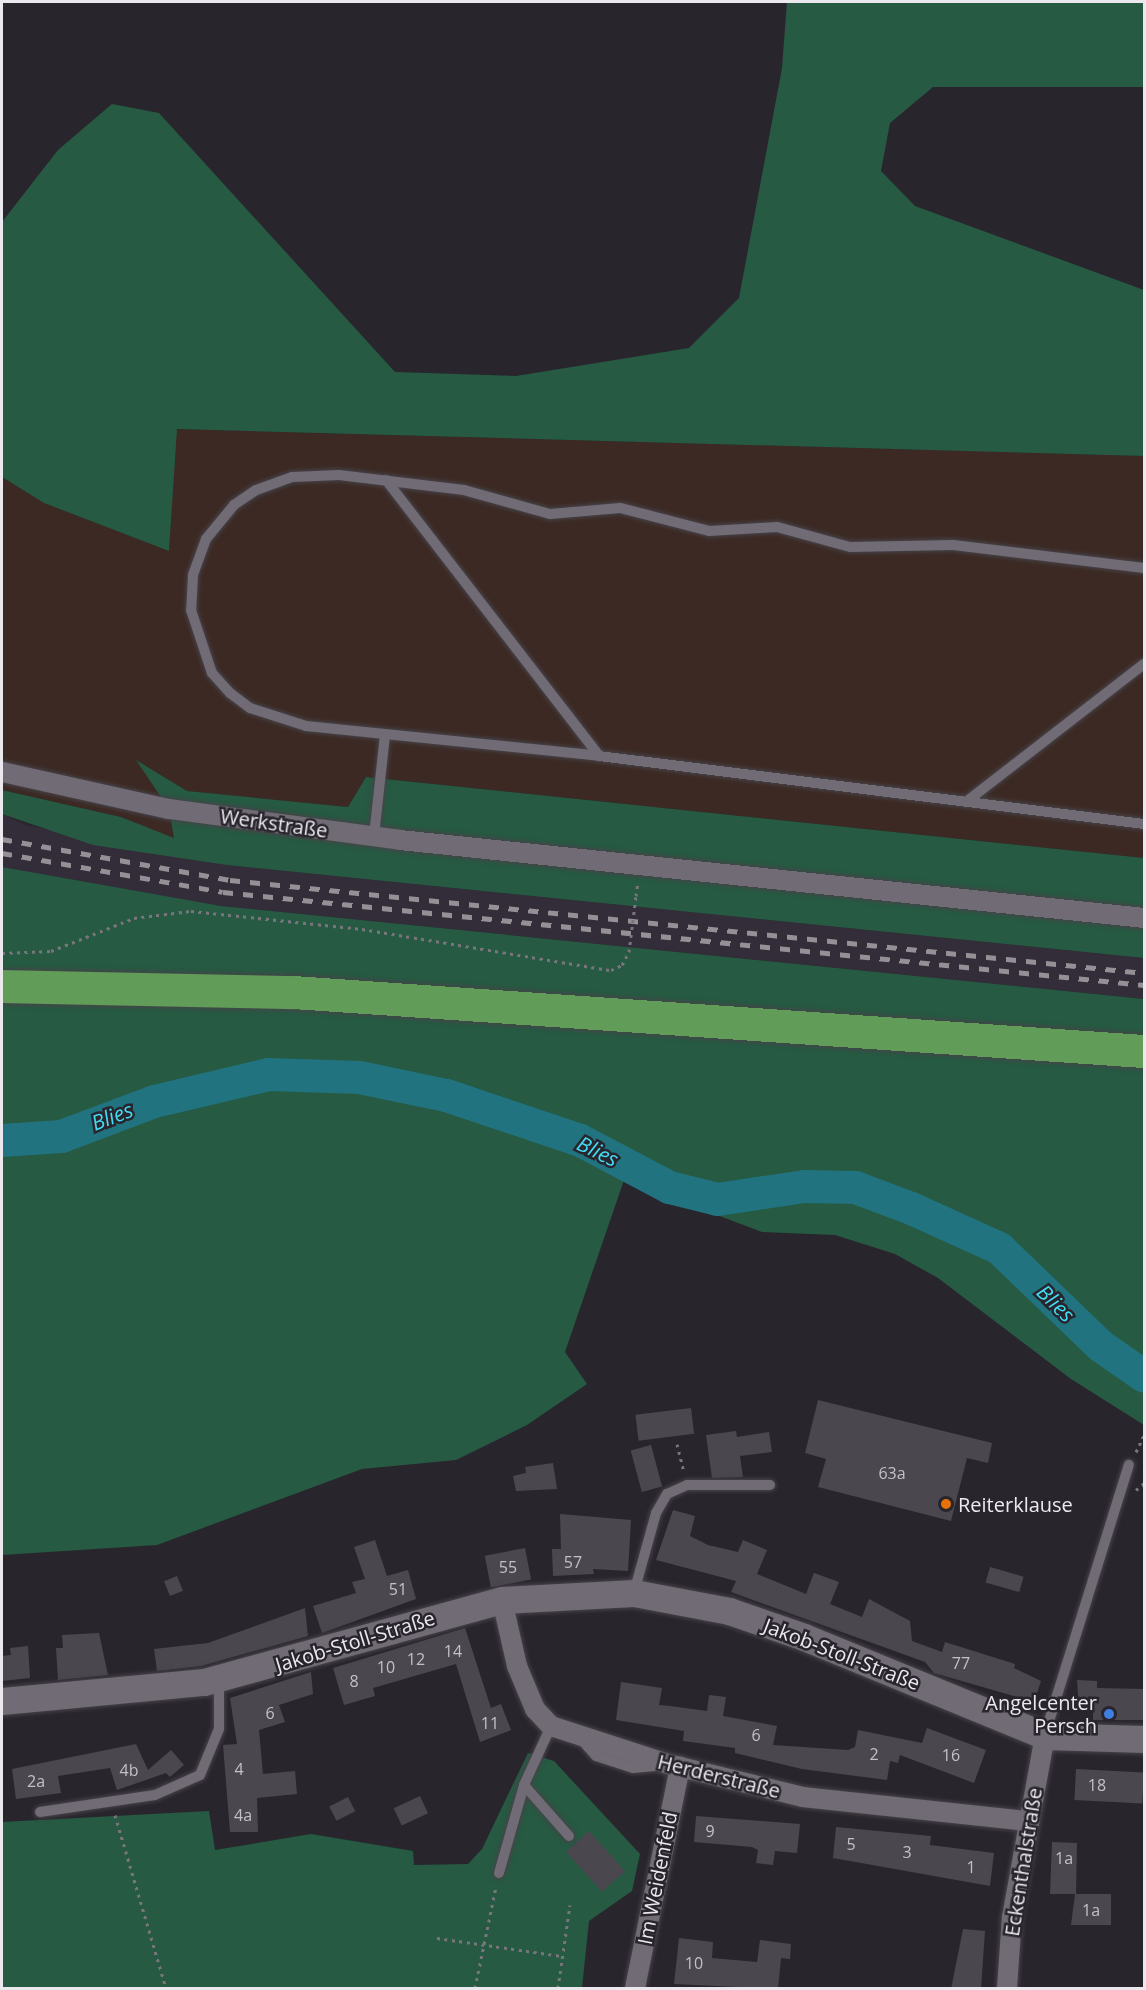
<!DOCTYPE html>
<meta charset="utf-8">
<style>
body{margin:0}
#map{position:relative;width:1146px;height:1990px;overflow:hidden;background:#29252d;font-family:"Open Sans",sans-serif}
div>[style]{position:absolute}
[style*='--x']{left:calc(var(--x)*1px);top:calc(var(--y)*1px);width:calc(var(--w)*1px);rotate:calc(var(--a)*1deg)}
.industrial>*{inset:0;background:#3c2923}
.built>*{inset:0;background:#332c39}
.green>*{inset:0;background:#265a42}
.river>*{height:33px;margin:-16.5px;padding:0 16.5px;transform-origin:16.5px;border-radius:16.5px;background:#217380}
.building>*{inset:0;background:#4b474f;transform-origin:0 0}
.path>*{height:3px;margin-top:-1.5px;transform-origin:0;background:repeating-linear-gradient(90deg,#78757c 0 3px,transparent 0 7.5px)}
.roads{filter:drop-shadow(0 0 2px #464349) drop-shadow(0 0 2px #464349)}
.lane>*{height:10px;margin:-5px;padding:0 5px;transform-origin:5px;border-radius:5px;background:#706b74}
.street>*{height:20px;margin:-10px;padding:0 10px;transform-origin:10px;border-radius:10px;background:#706b74}
.secondary>*{height:27px;margin:-13.5px;padding:0 13.5px;transform-origin:13.5px;border-radius:13.5px;background:#706b74}
.highway>*{height:33px;margin:-16.5px;padding:0 16.5px;transform-origin:16.5px;border-radius:16.5px;background:#619c58}
.rail>*{height:4.5px;margin-top:-2.25px;transform-origin:0;background:repeating-linear-gradient(90deg,#939096 0 10px,transparent 0 20px)}
.path-bridge>*{height:3px;margin-top:-1.5px;transform-origin:0;background:repeating-linear-gradient(90deg,#78757c 0 3px,transparent 0 7.5px)}
.dots>*{width:16px;height:16px;translate:-50% -50%;box-sizing:border-box;border:3px solid #29252d;border-radius:50%}
span{translate:-50% -50%;white-space:nowrap;text-align:center;line-height:1.15;-webkit-text-stroke:5px #29252d;paint-order:stroke}
.number-label{font-size:16px;color:#c3c0c6}
.number-label span{-webkit-text-stroke-width:0}
.street-label{font-size:20px;color:#ebe9ee}
.poi-label{font-size:20px;color:#ebe9ee}
.left{translate:0 -50%;text-align:left}
.right{translate:-100% -50%;text-align:right}
.water-label{font-size:21px;color:#42dcf3;font-style:italic}
.frame{position:absolute;inset:0;border:3px solid #ebe9ee;pointer-events:none}
</style>
<div id="map">
<div class="industrial">
<div style="clip-path:polygon(176px 429px,1144px 456px,1144px 858px,366px 777px,348px 807px,187px 791px,137px 761px,169px 809px,175px 839px,121px 817px,2px 790px,2px 477px,44px 503px,169px 551px)"></div>
</div>
<div class="built">
<div style="clip-path:polygon(2px 814px,26px 825px,227px 865px,1144px 958px,1144px 999px,221px 906px,87px 885px,2px 867px)"></div>
</div>
<div class="green">
<div style="clip-path:polygon(787px 2px,1144px 2px,1144px 87px,933px 87px,890px 123px,881px 171px,915px 206px,1144px 290px,1144px 456px,177px 429px,169px 551px,44px 503px,2px 477px,2px 222px,58px 150px,112px 104px,159px 113px,395px 372px,516px 376px,689px 348px,739px 298px,782px 68px)"></div>
<div style="clip-path:polygon(136px 760px,187px 791px,348px 807px,366px 777px,1144px 858px,1144px 958px,227px 865px,93px 845px,2px 814px,2px 790px,121px 817px,174px 838px,169px 809px)"></div>
<div style="clip-path:polygon(2px 867px,221px 906px,1144px 999px,1144px 1425px,1071px 1379px,938px 1278px,895px 1254px,835px 1235px,762px 1232px,624px 1180px,565px 1352px,587px 1384px,527px 1425px,456px 1460px,362px 1469px,157px 1545px,2px 1555px)"></div>
<div style="clip-path:polygon(528px 1753px,554px 1761px,640px 1854px,632px 1891px,589px 1921px,582px 1988px,2px 1988px,2px 1822px,209px 1811px,215px 1850px,311px 1834px,413px 1851px,414px 1865px,468px 1864px,482px 1849px)"></div>
</div>
<div class="river">
<div style="--x:2;--y:1140;--w:59;--a:-3.9"></div>
<div style="--x:61;--y:1136;--w:99;--a:-20.6"></div>
<div style="--x:154;--y:1101;--w:117;--a:-13.3"></div>
<div style="--x:268;--y:1074;--w:91;--a:1.9"></div>
<div style="--x:359;--y:1077;--w:89;--a:11.7"></div>
<div style="--x:446;--y:1095;--w:141;--a:18.6"></div>
<div style="--x:580;--y:1140;--w:101;--a:27.8"></div>
<div style="--x:669;--y:1187;--w:49;--a:14"></div>
<div style="--x:717;--y:1199;--w:88;--a:-8.5"></div>
<div style="--x:804;--y:1186;--w:51;--a:1.1"></div>
<div style="--x:855;--y:1187;--w:60;--a:20.6"></div>
<div style="--x:911;--y:1208;--w:97;--a:24.4"></div>
<div style="--x:999;--y:1248;--w:141;--a:43.9"></div>
<div style="--x:1101;--y:1346;--w:52;--a:34.9"></div>
</div>
<div class="building">
<div style="clip-path:polygon(818px 1400px,992px 1443px,988px 1463px,967px 1458px,951px 1521px,818px 1487px,826px 1459px,805px 1453px)"></div>
<div style="left:691px;top:1408px;width:26px;height:56px;rotate:83deg"></div>
<div style="clip-path:polygon(736px 1431px,737px 1437px,769px 1432px,772px 1452px,740px 1456px,743px 1477px,712px 1478px,706px 1435px)"></div>
<div style="left:651px;top:1445px;width:43px;height:21px;rotate:75deg"></div>
<div style="clip-path:polygon(553px 1463px,557px 1489px,516px 1491px,513px 1476px,526px 1473px,525px 1467px)"></div>
<div style="clip-path:polygon(673px 1510px,695px 1516px,690px 1536px,708px 1545px,738px 1552px,743px 1540px,767px 1550px,757px 1574px,806px 1594px,814px 1573px,839px 1582px,830px 1604px,862px 1617px,869px 1599px,910px 1621px,912px 1641px,942px 1652px,945px 1642px,1015px 1664px,1014px 1668px,1041px 1681px,1034px 1702px,934px 1673px,925px 1662px,731px 1592px,736px 1581px,656px 1560px)"></div>
<div style="clip-path:polygon(560px 1514px,631px 1520px,628px 1571px,593px 1569px,594px 1574px,553px 1576px,552px 1549px,561px 1549px)"></div>
<div style="clip-path:polygon(375px 1540px,387px 1576px,408px 1570px,416px 1599px,322px 1633px,313px 1606px,356px 1593px,352px 1582px,365px 1579px,354px 1547px)"></div>
<div style="left:525px;top:1548px;width:32px;height:41px;rotate:79deg"></div>
<div style="left:990px;top:1567px;width:35px;height:16px;rotate:16deg"></div>
<div style="left:177px;top:1576px;width:16px;height:14px;rotate:68deg"></div>
<div style="clip-path:polygon(305px 1608px,308px 1636px,201px 1666px,157px 1671px,154px 1649px,208px 1643px)"></div>
<div style="clip-path:polygon(465px 1628px,491px 1708px,501px 1704px,511px 1730px,480px 1742px,456px 1664px,373px 1688px,375px 1696px,344px 1705px,333px 1668px)"></div>
<div style="clip-path:polygon(99px 1633px,108px 1675px,58px 1680px,56px 1648px,63px 1648px,62px 1635px)"></div>
<div style="clip-path:polygon(28px 1646px,30px 1678px,2px 1681px,2px 1656px,11px 1655px,10px 1648px)"></div>
<div style="clip-path:polygon(311px 1672px,313px 1694px,279px 1705px,285px 1722px,259px 1730px,263px 1774px,295px 1771px,297px 1794px,257px 1798px,258px 1832px,230px 1832px,223px 1745px,237px 1744px,230px 1698px)"></div>
<div style="clip-path:polygon(1077px 1680px,1097px 1681px,1097px 1688px,1144px 1689px,1144px 1720px,1093px 1720px,1093px 1710px,1079px 1710px)"></div>
<div style="clip-path:polygon(621px 1682px,662px 1688px,659px 1705px,670px 1706px,707px 1711px,709px 1695px,726px 1697px,723px 1716px,777px 1726px,773px 1745px,848px 1750px,855px 1747px,858px 1730px,922px 1743px,927px 1728px,986px 1750px,974px 1783px,900px 1755px,898px 1763px,890px 1761px,887px 1780px,802px 1769px,735px 1753px,735px 1748px,683px 1741px,684px 1731px,616px 1720px)"></div>
<div style="clip-path:polygon(136px 1744px,148px 1770px,171px 1750px,184px 1765px,170px 1777px,166px 1773px,117px 1790px,110px 1768px,58px 1776px,61px 1793px,16px 1799px,12px 1769px)"></div>
<div style="left:1076px;top:1769px;width:68px;height:31px;rotate:3deg"></div>
<div style="left:420px;top:1796px;width:19px;height:29px;rotate:65deg"></div>
<div style="left:348px;top:1797px;width:16px;height:21px;rotate:63deg"></div>
<div style="clip-path:polygon(696px 1816px,800px 1824px,797px 1853px,775px 1851px,773px 1865px,756px 1863px,758px 1850px,752px 1847px,694px 1842px)"></div>
<div style="clip-path:polygon(836px 1827px,931px 1836px,930px 1845px,994px 1853px,990px 1886px,833px 1858px)"></div>
<div style="left:589px;top:1831px;width:54px;height:31px;rotate:48deg"></div>
<div style="clip-path:polygon(1052px 1842px,1077px 1843px,1076px 1894px,1111px 1894px,1111px 1925px,1071px 1925px,1075px 1894px,1050px 1894px)"></div>
<div style="clip-path:polygon(963px 1929px,985px 1931px,981px 1989px,951px 1989px)"></div>
<div style="clip-path:polygon(679px 1938px,713px 1942px,712px 1958px,757px 1962px,760px 1940px,791px 1944px,790px 1959px,781px 1958px,778px 1989px,674px 1984px)"></div>
</div>
<div class="path">
<div style="--x:636;--y:896;--w:14;--a:-82"></div>
<div style="--x:2;--y:953;--w:49;--a:-2.3"></div>
<div style="--x:51;--y:951;--w:89;--a:-21.7"></div>
<div style="--x:134;--y:918;--w:57;--a:-7"></div>
<div style="--x:191;--y:911;--w:172;--a:6"></div>
<div style="--x:362;--y:929;--w:252;--a:9.4"></div>
<div style="--x:611;--y:970;--w:12;--a:-24"></div>
<div style="--x:622;--y:965;--w:15;--a:-62"></div>
<div style="--x:677;--y:1444;--w:29;--a:76"></div>
<div style="--x:1136;--y:1452;--w:19;--a:-65"></div>
<div style="--x:1136;--y:1490;--w:11;--a:-41"></div>
<div style="--x:115;--y:1815;--w:180;--a:73.6"></div>
<div style="--x:437;--y:1938;--w:126;--a:8.2"></div>
<div style="--x:475;--y:1988;--w:103;--a:-78.3"></div>
<div style="--x:558;--y:1988;--w:84;--a:-81.8"></div>
</div>
<div class="roads">
<div class="lane">
<div style="--x:386;--y:480;--w:349;--a:52.3"></div>
<div style="--x:1144;--y:568;--w:192;--a:-173.1"></div>
<div style="--x:953;--y:545;--w:103;--a:178.9"></div>
<div style="--x:850;--y:547;--w:76;--a:-164.7"></div>
<div style="--x:777;--y:527;--w:68;--a:176.6"></div>
<div style="--x:709;--y:531;--w:92;--a:-165.5"></div>
<div style="--x:620;--y:508;--w:70;--a:175.1"></div>
<div style="--x:550;--y:514;--w:89;--a:-164.4"></div>
<div style="--x:464;--y:490;--w:126;--a:-173.2"></div>
<div style="--x:339;--y:475;--w:47;--a:177.6"></div>
<div style="--x:292;--y:477;--w:38;--a:160"></div>
<div style="--x:256;--y:490;--w:27;--a:146"></div>
<div style="--x:234;--y:505;--w:44;--a:129.5"></div>
<div style="--x:206;--y:539;--w:38;--a:110"></div>
<div style="--x:193;--y:575;--w:35;--a:93"></div>
<div style="--x:191;--y:610;--w:66;--a:71.6"></div>
<div style="--x:212;--y:673;--w:27;--a:48"></div>
<div style="--x:230;--y:693;--w:25;--a:37"></div>
<div style="--x:250;--y:708;--w:59;--a:17.8"></div>
<div style="--x:306;--y:726;--w:295;--a:5.8"></div>
<div style="--x:599;--y:756;--w:549;--a:7.11"></div>
<div style="--x:966;--y:802;--w:225;--a:-37.8"></div>
<div style="--x:374;--y:836;--w:102;--a:-83.8"></div>
<div style="--x:634;--y:1592;--w:82;--a:-74.4"></div>
<div style="--x:656;--y:1513;--w:22;--a:-60"></div>
<div style="--x:667;--y:1494;--w:22;--a:-24"></div>
<div style="--x:687;--y:1485;--w:83;--a:0"></div>
<div style="--x:1045;--y:1734;--w:282;--a:-72.7"></div>
<div style="--x:579;--y:1737;--w:25;--a:48"></div>
<div style="--x:596;--y:1756;--w:39;--a:18"></div>
<div style="--x:633;--y:1768;--w:33;--a:-5"></div>
<div style="--x:524;--y:1785;--w:68;--a:48.6"></div>
<div style="--x:40;--y:1812;--w:116;--a:-8.4"></div>
<div style="--x:155;--y:1795;--w:49;--a:-24"></div>
<div style="--x:200;--y:1775;--w:50;--a:-67.6"></div>
<div style="--x:219;--y:1729;--w:49;--a:-90"></div>
<div style="--x:499;--y:1873;--w:91;--a:-74.1"></div>
<div style="--x:524;--y:1785;--w:65;--a:-65.4"></div>
</div>
<div class="street">
<div style="--x:2;--y:772;--w:171;--a:12.5"></div>
<div style="--x:169;--y:809;--w:233;--a:7.6"></div>
<div style="--x:400;--y:840;--w:748;--a:5.98"></div>
<div style="--x:502;--y:1600;--w:68;--a:77.2"></div>
<div style="--x:517;--y:1666;--w:47;--a:67.3"></div>
<div style="--x:535;--y:1709;--w:23;--a:47"></div>
<div style="--x:551;--y:1726;--w:123;--a:18"></div>
<div style="--x:668;--y:1764;--w:139;--a:13.7"></div>
<div style="--x:803;--y:1797;--w:226;--a:6.1"></div>
<div style="--x:635;--y:1988;--w:226;--a:-78.5"></div>
<div style="--x:1007;--y:1988;--w:71;--a:-86"></div>
<div style="--x:1012;--y:1917;--w:184;--a:-79.7"></div>
</div>
<div class="secondary">
<div style="--x:2;--y:1701;--w:203;--a:-5.4"></div>
<div style="--x:204;--y:1682;--w:309;--a:-15.4"></div>
<div style="--x:502;--y:1600;--w:132;--a:-3"></div>
<div style="--x:634;--y:1593;--w:97;--a:10.7"></div>
<div style="--x:729;--y:1611;--w:79;--a:19.1"></div>
<div style="--x:804;--y:1637;--w:261;--a:22.3"></div>
<div style="--x:1045;--y:1736;--w:99;--a:1.7"></div>
</div>
<div class="highway">
<div style="--x:2;--y:986;--w:291;--a:1.2"></div>
<div style="--x:293;--y:992;--w:853;--a:3.97"></div>
</div>
</div>
<div class="rail">
<div style="--x:2;--y:839;--w:232;--a:10.2"></div>
<div style="--x:230;--y:880;--w:919;--a:5.81"></div>
<div style="--x:2;--y:853;--w:224;--a:10"></div>
<div style="--x:223;--y:892;--w:926;--a:5.77"></div>
</div>
<div class="path-bridge">
<div style="--x:629;--y:952;--w:56;--a:-82.9"></div>
</div>
<div class="dots">
<div style="left:946px;top:1504px;background:#e8710a"></div>
<div style="left:1109px;top:1714px;background:#3f7fe0"></div>
</div>
<div class="number-label">
<span style="left:892px;top:1473px">63a</span>
<span style="left:573px;top:1562px">57</span>
<span style="left:508px;top:1567px">55</span>
<span style="left:398px;top:1589px">51</span>
<span style="left:453px;top:1651px">14</span>
<span style="left:416px;top:1659px">12</span>
<span style="left:961px;top:1663px">77</span>
<span style="left:386px;top:1667px">10</span>
<span style="left:354px;top:1681px">8</span>
<span style="left:270px;top:1713px">6</span>
<span style="left:490px;top:1723px">11</span>
<span style="left:756px;top:1735px">6</span>
<span style="left:874px;top:1754px">2</span>
<span style="left:951px;top:1755px">16</span>
<span style="left:239px;top:1769px">4</span>
<span style="left:129px;top:1770px">4b</span>
<span style="left:36px;top:1781px">2a</span>
<span style="left:1097px;top:1785px">18</span>
<span style="left:243px;top:1815px">4a</span>
<span style="left:710px;top:1831px">9</span>
<span style="left:851px;top:1844px">5</span>
<span style="left:907px;top:1852px">3</span>
<span style="left:1064px;top:1858px">1a</span>
<span style="left:971px;top:1867px">1</span>
<span style="left:1091px;top:1910px">1a</span>
<span style="left:694px;top:1963px">10</span>
</div>
<div class="street-label">
<span style="left:274px;top:823px;rotate:8deg">Werkstraße</span>
<span style="left:355px;top:1641px;rotate:-17deg">Jakob-Stoll-Straße</span>
<span style="left:842px;top:1654px;rotate:21deg">Jakob-Stoll-Straße</span>
<span style="left:719px;top:1776px;rotate:14deg">Herderstraße</span>
<span style="left:1023px;top:1862px;rotate:-81deg">Eckenthalstraße</span>
<span style="left:657px;top:1878px;rotate:-79deg">Im Weidenfeld</span>
</div>
<div class="poi-label">
<span class="left" style="left:958px;top:1504px">Reiterklause</span>
<span class="right" style="left:1097px;top:1714px">Angelcenter<br>Persch</span>
</div>
<div class="water-label">
<span style="left:112px;top:1116px;rotate:-21deg">Blies</span>
<span style="left:598px;top:1151px;rotate:26deg">Blies</span>
<span style="left:1056px;top:1303px;rotate:44deg">Blies</span>
</div>
<div class="frame"></div>
</div>
